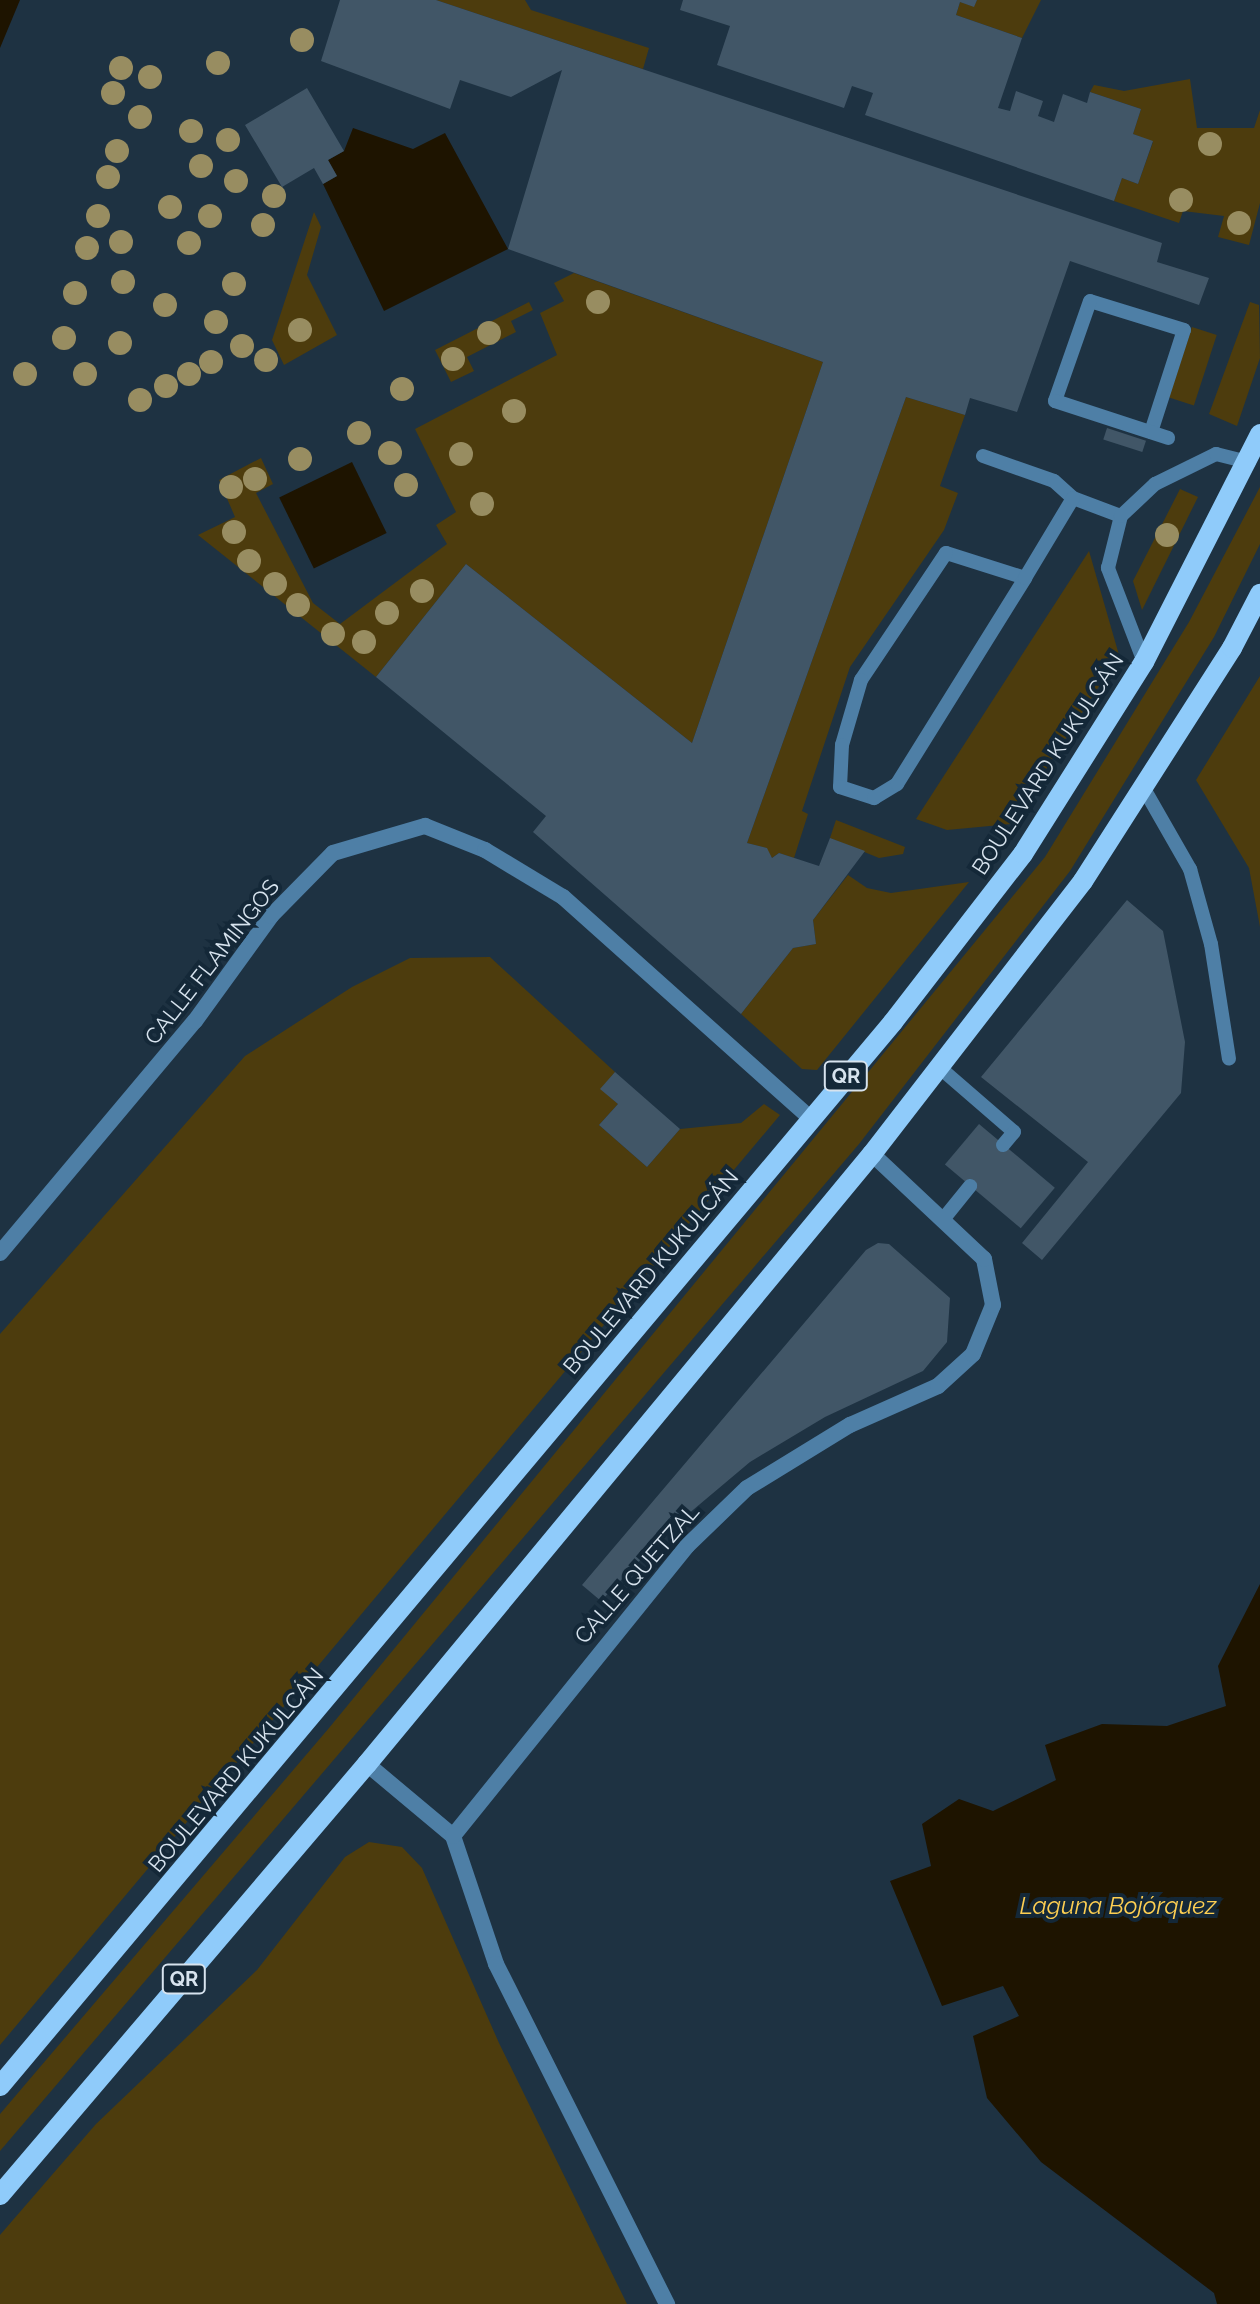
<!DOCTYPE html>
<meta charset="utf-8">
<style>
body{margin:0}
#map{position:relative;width:1260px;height:2304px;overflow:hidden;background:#1e3242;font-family:Raleway,sans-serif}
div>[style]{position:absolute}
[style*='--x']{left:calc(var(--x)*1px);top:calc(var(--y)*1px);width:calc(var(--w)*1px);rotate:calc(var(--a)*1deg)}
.green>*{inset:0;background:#4d3c0d;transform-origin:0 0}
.water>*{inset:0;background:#1e1400;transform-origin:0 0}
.building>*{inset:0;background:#415667;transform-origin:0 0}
.lane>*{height:14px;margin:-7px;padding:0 7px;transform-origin:7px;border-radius:7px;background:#4e7fa6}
.street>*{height:16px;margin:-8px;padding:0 8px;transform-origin:8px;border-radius:8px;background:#4e7fa6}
.primary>*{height:20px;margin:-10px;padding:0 10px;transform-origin:10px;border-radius:10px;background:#8fcbfa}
.trees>*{width:24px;height:24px;margin:-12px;border-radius:50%;background:#988d61}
span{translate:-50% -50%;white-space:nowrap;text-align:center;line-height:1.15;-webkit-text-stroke:8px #142838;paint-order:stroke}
.shield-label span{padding:2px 6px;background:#142838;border:2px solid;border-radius:6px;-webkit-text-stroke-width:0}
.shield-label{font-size:20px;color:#d7e3ee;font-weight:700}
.street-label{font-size:22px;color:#d7e3ee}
.water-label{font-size:24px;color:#fecf52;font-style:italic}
</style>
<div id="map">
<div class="green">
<div style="clip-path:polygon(436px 0,525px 0,531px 10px,649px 48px,643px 69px)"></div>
<div style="clip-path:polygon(977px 0,1041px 0,1022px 38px,956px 15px,960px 2px,974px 6px)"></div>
<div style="clip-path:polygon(1190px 79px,1197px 128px,1254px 128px,1260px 110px,1260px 203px,1249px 245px,1218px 237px,1224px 216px,1183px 211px,1179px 223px,1114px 201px,1122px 178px,1138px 184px,1153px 142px,1133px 134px,1141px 109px,1090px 92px,1094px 85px,1124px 91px)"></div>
<div style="clip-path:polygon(314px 212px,321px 227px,307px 275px,337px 335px,284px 365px,272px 340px)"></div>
<div style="clip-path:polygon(574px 273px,823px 362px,692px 743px,466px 564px,376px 677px,198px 535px,235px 517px,219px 480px,261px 458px,273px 484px,256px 493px,313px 603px,340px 624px,447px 544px,436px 525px,456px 512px,415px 429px,557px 355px,540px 313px,564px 301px,554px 283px)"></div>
<div style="clip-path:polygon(529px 302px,533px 310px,511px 321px,516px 332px,467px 357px,474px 371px,451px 382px,435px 350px)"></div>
<div style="clip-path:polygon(1250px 302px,1259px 305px,1260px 358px,1237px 426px,1209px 414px)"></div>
<div style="left:1192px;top:327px;width:26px;height:74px;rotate:18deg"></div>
<div style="clip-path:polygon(906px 397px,965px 415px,940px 486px,958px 493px,944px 530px,850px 667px,802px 811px,808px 814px,794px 858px,779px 853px,772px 858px,766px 848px,747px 843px)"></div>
<div style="clip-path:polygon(1260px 487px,1260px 544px,1214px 637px,1070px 871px,859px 1144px,0 2151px,0 2114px,329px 1728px,1045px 857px,1189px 622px)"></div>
<div style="clip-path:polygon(1180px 489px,1198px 497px,1142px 610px,1133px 581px)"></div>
<div style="clip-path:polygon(1089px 551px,1119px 655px,1011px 824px,947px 830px,916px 819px)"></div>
<div style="clip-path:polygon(1260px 676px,1260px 927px,1249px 868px,1196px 780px)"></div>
<div style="clip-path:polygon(836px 820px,905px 847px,903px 854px,879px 858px,830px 838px)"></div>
<div style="clip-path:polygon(848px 875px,867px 888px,891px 893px,969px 882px,817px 1070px,802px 1069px,741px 1014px,793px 948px,816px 944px,813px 920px)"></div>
<div style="clip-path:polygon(490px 957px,615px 1072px,601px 1089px,618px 1104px,599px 1125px,647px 1167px,680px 1129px,741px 1123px,764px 1104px,780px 1115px,0 2045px,0 1334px,245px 1056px,352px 987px,410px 958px)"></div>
<div style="clip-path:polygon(369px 1842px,402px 1847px,422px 1868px,499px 2043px,627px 2304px,0 2304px,0 2235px,96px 2124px,257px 1970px,345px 1857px)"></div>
</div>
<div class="water">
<div style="clip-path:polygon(0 0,20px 0,0 48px)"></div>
<div style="clip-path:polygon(353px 128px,413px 149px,445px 133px,508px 249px,384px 311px,323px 184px,337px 176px,328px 160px,344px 151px)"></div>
<div style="left:352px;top:462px;width:79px;height:81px;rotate:64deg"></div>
<div style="clip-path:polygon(1260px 1584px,1260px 2304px,1217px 2304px,1214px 2293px,1041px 2162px,987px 2098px,973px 2036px,1019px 2016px,1003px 1986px,942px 2006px,890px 1881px,931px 1866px,922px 1824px,959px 1799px,993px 1811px,1056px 1780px,1045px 1745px,1102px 1724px,1167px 1726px,1226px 1706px,1218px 1666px)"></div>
</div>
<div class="building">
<div style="clip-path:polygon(340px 0,436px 0,1162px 243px,1157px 262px,1209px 278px,1199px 305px,1070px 261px,1017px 412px,970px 398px,965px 415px,906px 397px,747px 843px,767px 848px,772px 858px,779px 853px,819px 866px,830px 838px,865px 851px,813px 920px,816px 944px,793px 948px,741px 1014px,533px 832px,546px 816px,376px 677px,466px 564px,692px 743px,823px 362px,508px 249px,562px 70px,511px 97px,460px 80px,450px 109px,321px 61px)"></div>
<div style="clip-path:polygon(683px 0,977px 0,974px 7px,960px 2px,956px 15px,1022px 38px,998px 108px,1010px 111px,1016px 91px,1043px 101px,1038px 116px,1054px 122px,1063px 94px,1087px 103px,1090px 92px,1141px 109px,1133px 134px,1153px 141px,1138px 184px,1122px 178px,1114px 201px,865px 115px,873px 93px,852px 86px,844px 108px,717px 65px,730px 26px,680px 10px)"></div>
<div style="clip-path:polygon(307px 88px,344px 151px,328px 160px,337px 176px,323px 184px,314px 168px,282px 187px,245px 125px)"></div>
<div style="left:1107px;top:428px;width:41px;height:12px;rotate:18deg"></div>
<div style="clip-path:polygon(1127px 900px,1163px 931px,1185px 1042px,1181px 1093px,1042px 1260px,1022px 1243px,1088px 1162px,981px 1077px)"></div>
<div style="clip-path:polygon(615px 1072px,680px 1129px,647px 1167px,599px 1125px,618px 1104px,600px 1089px)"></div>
<div style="left:979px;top:1124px;width:99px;height:53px;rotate:40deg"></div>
<div style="clip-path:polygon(878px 1243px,889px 1244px,950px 1298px,947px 1342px,923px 1371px,825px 1417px,750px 1462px,668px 1531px,601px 1601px,582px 1585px,866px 1250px)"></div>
</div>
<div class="lane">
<div style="--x:1151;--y:432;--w:107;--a:-72.1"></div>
<div style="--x:1184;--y:330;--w:98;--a:-162.9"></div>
<div style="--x:1090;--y:301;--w:106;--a:109.3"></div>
<div style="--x:1055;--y:401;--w:119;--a:18.1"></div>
<div style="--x:983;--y:456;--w:75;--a:19.4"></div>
<div style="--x:1054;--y:481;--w:25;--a:42"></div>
<div style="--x:1073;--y:498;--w:51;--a:20.6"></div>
<div style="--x:1025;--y:578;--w:83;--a:-162.4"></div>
<div style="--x:946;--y:553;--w:153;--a:123.8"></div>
<div style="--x:861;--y:680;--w:68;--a:106.3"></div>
<div style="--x:842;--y:745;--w:42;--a:92.7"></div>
<div style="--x:840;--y:787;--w:36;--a:18"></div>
<div style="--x:874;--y:798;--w:27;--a:-31"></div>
<div style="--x:897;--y:784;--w:243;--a:-58.1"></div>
<div style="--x:1025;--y:578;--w:93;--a:-59"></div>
<div style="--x:1144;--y:662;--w:101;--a:-111"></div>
<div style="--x:1108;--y:568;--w:54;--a:-76"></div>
<div style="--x:1121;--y:516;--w:47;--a:-43.3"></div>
<div style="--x:1155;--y:484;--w:68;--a:-26.2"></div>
<div style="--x:1216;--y:454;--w:34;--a:14"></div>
<div style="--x:1143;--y:787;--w:95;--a:60.2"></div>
<div style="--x:1190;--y:869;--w:78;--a:74.4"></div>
<div style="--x:1211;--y:944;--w:116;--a:81.1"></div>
<div style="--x:939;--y:1067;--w:99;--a:40.9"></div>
<div style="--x:1014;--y:1132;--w:17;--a:130"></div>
<div style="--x:945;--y:1217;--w:40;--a:-51"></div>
</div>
<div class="street">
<div style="--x:0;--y:1253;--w:303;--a:-50"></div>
<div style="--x:195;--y:1021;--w:130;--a:-54.1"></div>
<div style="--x:271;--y:916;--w:88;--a:-45.5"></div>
<div style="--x:333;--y:853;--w:96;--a:-16.4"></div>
<div style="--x:425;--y:826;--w:65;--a:21.8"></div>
<div style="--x:485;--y:850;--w:91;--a:31.1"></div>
<div style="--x:563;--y:897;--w:331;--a:41.8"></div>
<div style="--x:367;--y:1764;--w:112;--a:39.9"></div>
<div style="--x:453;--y:1836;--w:135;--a:71.4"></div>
<div style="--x:496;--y:1964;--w:381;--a:63.3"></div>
<div style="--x:453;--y:1836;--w:373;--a:-51.1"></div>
<div style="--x:687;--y:1546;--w:83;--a:-44"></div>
<div style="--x:747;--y:1488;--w:121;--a:-31.5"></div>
<div style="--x:850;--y:1425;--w:96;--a:-23.9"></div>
<div style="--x:938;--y:1386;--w:47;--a:-42.4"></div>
<div style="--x:973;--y:1354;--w:53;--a:-67.8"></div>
<div style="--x:993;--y:1305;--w:47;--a:-101.1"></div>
<div style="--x:984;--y:1259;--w:154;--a:-136.8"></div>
</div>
<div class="primary">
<div style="--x:0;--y:2086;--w:1389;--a:-49.99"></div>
<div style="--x:893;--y:1022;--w:212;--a:-52.3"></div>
<div style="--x:1023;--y:854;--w:227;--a:-57.8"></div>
<div style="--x:1144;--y:662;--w:256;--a:-63"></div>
<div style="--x:0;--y:2195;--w:566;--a:-49.59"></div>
<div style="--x:367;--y:1764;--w:792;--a:-50.38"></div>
<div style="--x:872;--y:1154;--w:345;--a:-52.3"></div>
<div style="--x:1083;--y:881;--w:277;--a:-57.4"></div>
<div style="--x:1232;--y:648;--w:61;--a:-62.6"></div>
</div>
<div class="trees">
<div style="left:302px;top:40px"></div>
<div style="left:218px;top:63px"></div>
<div style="left:121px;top:68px"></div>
<div style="left:150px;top:77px"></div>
<div style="left:113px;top:93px"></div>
<div style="left:140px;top:117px"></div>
<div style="left:191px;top:131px"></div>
<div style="left:228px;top:140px"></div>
<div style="left:1210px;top:144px"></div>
<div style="left:117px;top:151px"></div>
<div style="left:201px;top:166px"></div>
<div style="left:108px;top:177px"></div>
<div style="left:236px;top:181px"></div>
<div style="left:274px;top:196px"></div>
<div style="left:1181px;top:200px"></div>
<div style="left:170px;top:207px"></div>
<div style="left:98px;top:216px"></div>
<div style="left:210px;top:216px"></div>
<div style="left:1239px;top:223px"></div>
<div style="left:263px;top:225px"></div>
<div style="left:121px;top:242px"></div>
<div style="left:189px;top:243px"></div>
<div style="left:87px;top:248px"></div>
<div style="left:123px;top:282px"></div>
<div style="left:234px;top:284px"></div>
<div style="left:75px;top:293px"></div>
<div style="left:598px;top:302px"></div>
<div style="left:165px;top:305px"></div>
<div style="left:216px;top:322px"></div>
<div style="left:300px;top:330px"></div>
<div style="left:489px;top:333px"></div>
<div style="left:64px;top:338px"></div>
<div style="left:120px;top:343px"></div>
<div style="left:242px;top:346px"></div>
<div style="left:453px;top:359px"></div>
<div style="left:266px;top:360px"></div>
<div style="left:211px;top:362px"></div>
<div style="left:25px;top:374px"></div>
<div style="left:85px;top:374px"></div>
<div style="left:189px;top:374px"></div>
<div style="left:166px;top:386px"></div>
<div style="left:402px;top:389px"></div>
<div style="left:140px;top:400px"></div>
<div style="left:514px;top:411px"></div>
<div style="left:359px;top:433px"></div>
<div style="left:390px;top:453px"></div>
<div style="left:461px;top:454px"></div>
<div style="left:300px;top:459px"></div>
<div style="left:255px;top:479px"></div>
<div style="left:406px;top:485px"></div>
<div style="left:231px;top:487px"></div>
<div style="left:482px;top:504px"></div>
<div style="left:234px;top:532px"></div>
<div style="left:1167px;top:535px"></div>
<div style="left:249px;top:561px"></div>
<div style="left:275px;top:584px"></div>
<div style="left:422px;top:591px"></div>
<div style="left:298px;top:605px"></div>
<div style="left:387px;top:613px"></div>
<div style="left:333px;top:634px"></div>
<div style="left:364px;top:642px"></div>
</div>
<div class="shield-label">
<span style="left:846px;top:1076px">QR</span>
<span style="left:184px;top:1979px">QR</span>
</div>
<div class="street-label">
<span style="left:1048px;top:764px;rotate:-57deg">BOULEVARD KUKULCÁN</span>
<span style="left:212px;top:962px;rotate:-52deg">CALLE FLAMINGOS</span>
<span style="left:651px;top:1272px;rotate:-50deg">BOULEVARD KUKULCÁN</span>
<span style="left:637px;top:1574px;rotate:-49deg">CALLE QUETZAL</span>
<span style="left:236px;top:1770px;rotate:-50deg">BOULEVARD KUKULCÁN</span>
</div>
<div class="water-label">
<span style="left:1118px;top:1906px">Laguna Bojórquez</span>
</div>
</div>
